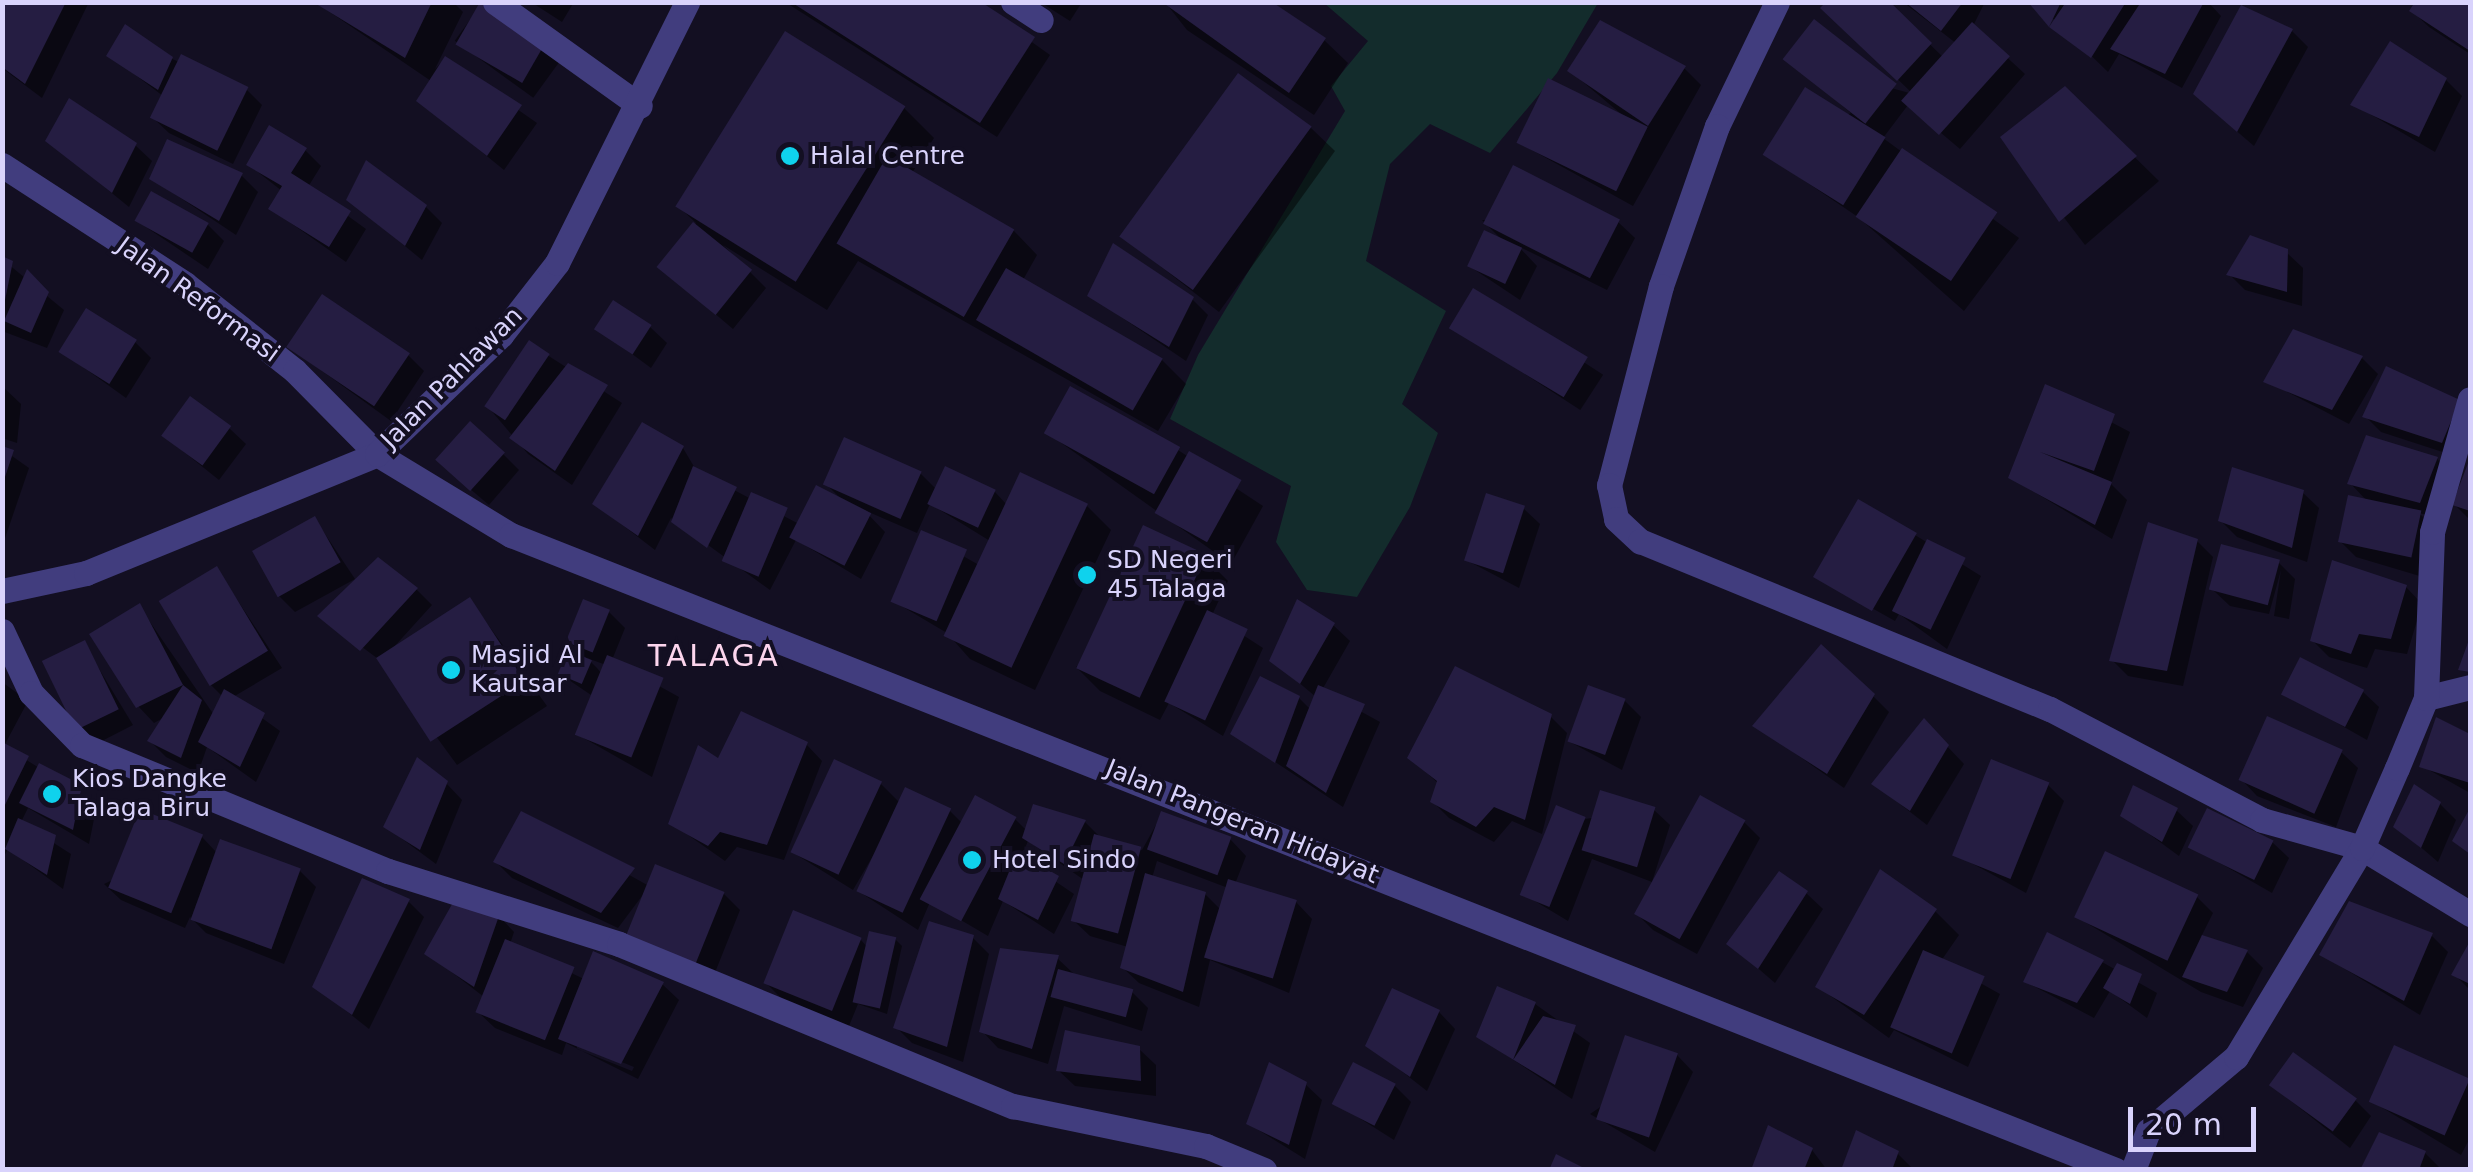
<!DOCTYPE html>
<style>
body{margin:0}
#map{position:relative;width:2473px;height:1172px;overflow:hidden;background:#130f22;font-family:"DejaVu Sans",sans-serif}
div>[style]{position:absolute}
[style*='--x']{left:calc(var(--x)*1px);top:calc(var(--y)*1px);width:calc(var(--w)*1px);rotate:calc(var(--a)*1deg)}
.green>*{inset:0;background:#132c2c}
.shadow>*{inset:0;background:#0007;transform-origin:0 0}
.building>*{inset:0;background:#251d42;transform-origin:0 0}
.street>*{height:25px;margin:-12.5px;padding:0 12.5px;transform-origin:12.5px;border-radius:12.5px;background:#413d7e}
.dots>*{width:28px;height:28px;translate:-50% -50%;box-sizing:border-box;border:5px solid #130f22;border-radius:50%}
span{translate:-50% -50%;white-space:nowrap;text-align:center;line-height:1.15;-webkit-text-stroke:8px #130f22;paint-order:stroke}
.poi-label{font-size:25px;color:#d9d3fc}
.left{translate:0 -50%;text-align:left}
.street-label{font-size:25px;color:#d9d3fc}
.quarter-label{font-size:30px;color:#fcd5ed;letter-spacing:2.5px}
.frame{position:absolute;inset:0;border:5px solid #d9d3fc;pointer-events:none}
.scale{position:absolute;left:2128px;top:1107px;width:128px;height:45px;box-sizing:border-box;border:5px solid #d9d3fc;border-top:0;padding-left:12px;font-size:30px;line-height:35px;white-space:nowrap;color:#d9d3fc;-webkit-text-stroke:8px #130f22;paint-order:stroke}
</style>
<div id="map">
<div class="green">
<div style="clip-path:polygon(1324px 3px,1598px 3px,1557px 73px,1490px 153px,1430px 124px,1390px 164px,1366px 261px,1446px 311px,1402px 404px,1438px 433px,1410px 507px,1357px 597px,1307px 590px,1276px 542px,1291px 486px,1170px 419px,1198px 355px,1345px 111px,1331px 86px,1368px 41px)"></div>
</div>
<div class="shadow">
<div style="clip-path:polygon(2px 2px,89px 2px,42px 98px,2px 68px)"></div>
<div style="clip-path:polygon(315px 2px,453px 2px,463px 12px,435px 69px,445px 59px,537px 123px,504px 170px,419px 101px,431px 81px)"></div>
<div style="left:483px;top:2px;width:97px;height:48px;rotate:36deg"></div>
<div style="clip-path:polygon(531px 2px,574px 2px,562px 22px)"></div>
<div style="clip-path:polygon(785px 2px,976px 2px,1050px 55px,997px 137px)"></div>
<div style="clip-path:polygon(1040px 2px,1082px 2px,1070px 21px)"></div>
<div style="clip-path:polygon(1165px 2px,1324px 40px,1348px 63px,1314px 115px,1187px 30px)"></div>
<div style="clip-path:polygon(1886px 2px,1944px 58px,1957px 44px,1903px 2px,1985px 2px,1973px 26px,2025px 74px,1960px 149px,1908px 105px,1883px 138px,2019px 238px,1964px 311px,1858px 217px,1766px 155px,1851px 113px,1786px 59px,1913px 94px,1824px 8px)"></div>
<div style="clip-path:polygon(2036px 2px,2208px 2px,2221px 16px,2182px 88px,2119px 54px,2108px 72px)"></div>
<div style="clip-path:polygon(2418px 2px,2470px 2px,2470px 54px,2429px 27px,2412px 11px)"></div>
<div style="clip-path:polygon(2292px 31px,2308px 47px,2254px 146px,2212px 110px)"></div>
<div style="clip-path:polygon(109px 55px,172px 59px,246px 89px,262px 105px,233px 164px,169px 133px,152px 117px,163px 96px)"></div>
<div style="clip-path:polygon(1684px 68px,1701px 85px,1633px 206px,1519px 143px,1627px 119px,1570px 71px)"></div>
<div style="clip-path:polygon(2446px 80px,2462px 96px,2435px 152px,2353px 104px)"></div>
<div style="clip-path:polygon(2065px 89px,2159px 181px,2085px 245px,2003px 138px)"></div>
<div style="clip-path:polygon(904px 108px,934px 138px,912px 173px,1014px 231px,1037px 255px,1023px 280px,1162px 360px,1186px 384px,1158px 431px,858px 261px,827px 310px,723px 245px,766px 288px,733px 329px,660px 267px,696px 223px,678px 206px)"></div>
<div style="clip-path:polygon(1311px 128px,1335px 151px,1219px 312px,1123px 237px)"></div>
<div style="clip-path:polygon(48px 141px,135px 145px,152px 161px,129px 207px)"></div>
<div style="clip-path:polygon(305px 150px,321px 166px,308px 187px,366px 229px,346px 262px,271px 209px,282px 191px,249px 165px)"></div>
<div style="clip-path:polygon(241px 175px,258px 192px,236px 235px,152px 179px)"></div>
<div style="clip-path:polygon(349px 200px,426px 207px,442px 223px,422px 260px)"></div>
<div style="clip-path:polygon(1482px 220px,1618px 222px,1635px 238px,1607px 290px,1518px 246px,1537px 266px,1520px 300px,1469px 266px,1501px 239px)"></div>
<div style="clip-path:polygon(137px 221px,208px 225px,224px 241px,208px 269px)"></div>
<div style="clip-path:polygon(2286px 252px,2303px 268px,2302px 306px,2245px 290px,2229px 274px)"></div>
<div style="clip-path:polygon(2px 259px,64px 310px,47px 348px,2px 331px)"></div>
<div style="left:1474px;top:291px;width:154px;height:42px;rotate:33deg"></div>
<div style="clip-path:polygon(1090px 296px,1192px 299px,1208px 315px,1186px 361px)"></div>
<div style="clip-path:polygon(650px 327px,667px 343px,651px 368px,597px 328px)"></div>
<div style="clip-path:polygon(2294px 332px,2362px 358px,2378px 374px,2349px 424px,2266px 381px)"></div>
<div style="clip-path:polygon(135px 342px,151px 358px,126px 398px,62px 352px)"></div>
<div style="clip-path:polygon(530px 344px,622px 403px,572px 485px,528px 454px,489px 408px)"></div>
<div style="clip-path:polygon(289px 347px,408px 355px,424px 371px,391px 421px)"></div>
<div style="clip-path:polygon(2px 386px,21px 404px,17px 443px,2px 438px)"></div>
<div style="clip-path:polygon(2046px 388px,2130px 432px,2111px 484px,2127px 500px,2112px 539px,2011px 478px)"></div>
<div style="clip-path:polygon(2458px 402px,2458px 457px,2381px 432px,2365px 416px)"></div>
<div style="clip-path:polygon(229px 428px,246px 444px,219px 480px,164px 436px)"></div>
<div style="clip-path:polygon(1046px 432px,1178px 450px,1263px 506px,1231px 564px)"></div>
<div style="clip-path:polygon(683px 448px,696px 470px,799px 524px,842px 500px,826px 484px,920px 473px,936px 489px,995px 492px,1007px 505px,1087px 506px,1111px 530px,1035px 690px,970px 659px,947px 633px,893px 601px,922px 533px,979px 565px,990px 541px,930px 504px,917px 533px,864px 510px,885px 532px,861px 579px,796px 540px,770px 590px,671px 518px,655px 550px,595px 504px)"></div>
<div style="clip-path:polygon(2px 449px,29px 468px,2px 547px)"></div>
<div style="clip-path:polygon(503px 454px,519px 470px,489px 505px,455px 476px)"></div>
<div style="clip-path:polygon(2437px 459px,2453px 475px,2436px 517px,2419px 513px,2436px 530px,2423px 577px,2356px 557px,2340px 541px,2368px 502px,2350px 483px)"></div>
<div style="clip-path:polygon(2470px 464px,2470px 520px,2455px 505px)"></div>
<div style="clip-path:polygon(2302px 492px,2319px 508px,2307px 562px,2237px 537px,2221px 521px)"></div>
<div style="clip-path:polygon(1523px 508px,1540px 524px,1519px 588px,1468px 561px)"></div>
<div style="clip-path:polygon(315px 519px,355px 579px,295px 612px,279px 596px)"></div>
<div style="clip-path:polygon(1915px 535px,1981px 576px,1947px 649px,1899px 614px,1895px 621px,1820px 579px)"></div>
<div style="clip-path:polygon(2197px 541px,2213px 557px,2183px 686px,2128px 676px,2112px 660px)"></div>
<div style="clip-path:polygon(1204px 557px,1228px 581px,1212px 615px,1263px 648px,1223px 736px,1169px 703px,1160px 720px,1100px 691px,1076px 667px)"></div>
<div style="clip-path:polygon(2278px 562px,2295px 579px,2289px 619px,2274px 616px,2281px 570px,2269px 614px,2230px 606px,2213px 590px)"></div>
<div style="clip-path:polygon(217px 569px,282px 668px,233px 697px,280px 731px,256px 782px,207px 747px,198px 773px,166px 757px,150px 741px,165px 717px,154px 723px,138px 706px,139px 606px,214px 715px,223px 697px,210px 684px)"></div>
<div style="clip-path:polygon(2406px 587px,2422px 604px,2407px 654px,2375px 649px,2367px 668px,2329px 657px,2313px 641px)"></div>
<div style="clip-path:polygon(416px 589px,432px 605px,393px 648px,470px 600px,547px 706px,457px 765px,381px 661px,320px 616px)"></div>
<div style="clip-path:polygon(evenodd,609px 612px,625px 628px,612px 660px,679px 697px,652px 777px,580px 736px,594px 697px,560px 674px,589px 661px,569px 641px,609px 612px,587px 658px,606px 665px,602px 674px,597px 668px,587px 658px)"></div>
<div style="clip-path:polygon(1333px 625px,1350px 641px,1322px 690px,1380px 722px,1343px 807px,1233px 734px,1299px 698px,1311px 710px,1316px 697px,1272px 660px)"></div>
<div style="clip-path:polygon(84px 644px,133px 725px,94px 745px,78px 729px)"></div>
<div style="clip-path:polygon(2px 682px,28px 701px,4px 746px,97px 804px,89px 844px,28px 808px,21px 822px,71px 854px,63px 889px,8px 849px,2px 860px)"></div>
<div style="clip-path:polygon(2362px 691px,2379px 707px,2367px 740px,2286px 694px)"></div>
<div style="clip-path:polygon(1873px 696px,1889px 712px,1844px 788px,1755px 725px)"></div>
<div style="clip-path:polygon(1625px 701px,1641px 717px,1622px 770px,1570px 742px)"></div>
<div style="clip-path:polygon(1550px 716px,1567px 733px,1542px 834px,1512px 821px,1494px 842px,1449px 818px,1433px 802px,1439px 784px,1410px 758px)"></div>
<div style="clip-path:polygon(2438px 721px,2470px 736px,2470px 793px,2422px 766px)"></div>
<div style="clip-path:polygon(1924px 722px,1964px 764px,1927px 825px,1874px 784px)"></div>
<div style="clip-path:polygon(806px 744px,822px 761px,784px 860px,737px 847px,725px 861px,671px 823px)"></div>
<div style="clip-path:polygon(2341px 752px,2358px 768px,2336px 827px,2257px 796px,2241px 779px)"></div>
<div style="clip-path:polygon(446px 783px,462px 800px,436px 864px,386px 827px)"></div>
<div style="clip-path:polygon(evenodd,880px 783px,900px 803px,949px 810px,964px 825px,1015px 819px,1027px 831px,1085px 822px,1102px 839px,1142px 850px,1162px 814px,1230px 839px,1246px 856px,1235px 884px,1296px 902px,1312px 919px,1289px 993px,1210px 960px,1199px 1007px,1139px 983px,1122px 967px,1128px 947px,1090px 936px,1073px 920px,1084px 880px,1028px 841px,1021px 858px,1074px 894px,1054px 934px,1003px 901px,988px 936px,930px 902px,918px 930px,858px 891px,881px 842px,853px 890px,792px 852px,880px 783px,1157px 861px,1228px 888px,1221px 910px,1205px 894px,1152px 878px,1157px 861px)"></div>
<div style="clip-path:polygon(2048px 785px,2064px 801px,2026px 893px,1955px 854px)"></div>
<div style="clip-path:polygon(2440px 804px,2456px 820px,2438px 862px,2396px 826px)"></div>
<div style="clip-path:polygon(1653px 809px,1670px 825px,1652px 882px,1592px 859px,1568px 921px,1523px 894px,1585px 819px)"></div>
<div style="clip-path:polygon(2176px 810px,2193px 826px,2179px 856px,2123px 815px)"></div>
<div style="clip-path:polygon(522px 815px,649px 886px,724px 894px,740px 910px,712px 980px,629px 937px,645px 892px,618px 928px,512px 878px,496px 862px)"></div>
<div style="clip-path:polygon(1744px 822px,1760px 838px,1697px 954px,1653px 930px,1637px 914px)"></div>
<div style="clip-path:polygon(202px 837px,217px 853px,300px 871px,316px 887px,284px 964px,206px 933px,190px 917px,185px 928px,121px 900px,104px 884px)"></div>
<div style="clip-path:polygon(2272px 842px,2289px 858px,2272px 893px,2192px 847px)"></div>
<div style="clip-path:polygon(2106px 855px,2197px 897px,2213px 913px,2201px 937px,2247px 952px,2263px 968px,2243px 1007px,2201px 992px,2075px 916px)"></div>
<div style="clip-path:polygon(1806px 893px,1823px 909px,1775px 983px,1730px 944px)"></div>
<div style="clip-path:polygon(408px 901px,424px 917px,369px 1029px,315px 986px)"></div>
<div style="clip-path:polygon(1935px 911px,1959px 935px,1941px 961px,2000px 994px,1968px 1067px,1894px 1030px,1889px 1038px,1818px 987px)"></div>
<div style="clip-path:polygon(evenodd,498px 915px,514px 932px,510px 944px,584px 979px,662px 984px,679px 1000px,638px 1079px,566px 1043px,562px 1055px,495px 1028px,478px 1012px,484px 997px,427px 953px,498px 915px,577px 1044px,634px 1067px,632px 1071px,577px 1049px,577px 1044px)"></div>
<div style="clip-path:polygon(2432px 936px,2448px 952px,2420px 1015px,2322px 955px)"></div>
<div style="clip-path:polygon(972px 937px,989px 954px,963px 1062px,912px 1043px,896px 1027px)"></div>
<div style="clip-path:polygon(895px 939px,902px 946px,887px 1014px,858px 1004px,849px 1026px,782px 999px,766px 983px,861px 940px,868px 948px)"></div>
<div style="clip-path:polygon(2469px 948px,2470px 949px,2470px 990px,2454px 974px)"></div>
<div style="clip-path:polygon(1057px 958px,1074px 974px,1131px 991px,1148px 1008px,1142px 1031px,1064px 1006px,1048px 1064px,998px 1048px,982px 1031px)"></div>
<div style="clip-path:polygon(2102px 962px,2157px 993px,2147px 1018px,2110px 991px,2094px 1018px,2026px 982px)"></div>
<div style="clip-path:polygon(1535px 1004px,1590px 1043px,1572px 1099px,1479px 1037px)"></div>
<div style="clip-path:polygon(1439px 1012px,1455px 1029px,1427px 1091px,1368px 1045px)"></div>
<div style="clip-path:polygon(2395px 1048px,2470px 1082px,2470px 1138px,2461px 1155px,2371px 1101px)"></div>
<div style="clip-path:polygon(1139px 1049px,1156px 1065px,1156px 1096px,1075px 1086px,1058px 1070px)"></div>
<div style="clip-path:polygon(1677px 1055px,1693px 1072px,1655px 1152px,1590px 1114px)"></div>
<div style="clip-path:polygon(1305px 1084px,1322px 1100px,1305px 1159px,1249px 1124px)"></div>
<div style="clip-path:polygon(2271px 1085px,2355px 1100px,2371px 1116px,2350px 1148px)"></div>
<div style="clip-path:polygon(1395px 1086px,1411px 1102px,1394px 1140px,1337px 1104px)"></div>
<div style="clip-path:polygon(1812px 1150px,1827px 1170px,1754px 1170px)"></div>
<div style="clip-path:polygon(1897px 1153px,1914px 1170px,1844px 1170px)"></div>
<div style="clip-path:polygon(2425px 1153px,2441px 1169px,2362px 1170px)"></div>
</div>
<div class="building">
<div style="clip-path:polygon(2px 2px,66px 2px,25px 84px,2px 67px)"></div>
<div style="clip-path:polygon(313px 2px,432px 2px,405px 58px)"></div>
<div style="left:480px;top:2px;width:77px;height:49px;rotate:30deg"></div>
<div style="clip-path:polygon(791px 2px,981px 2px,1035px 37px,980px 123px)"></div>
<div style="clip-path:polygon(1162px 2px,1272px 2px,1326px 38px,1289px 93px)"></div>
<div style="clip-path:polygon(1826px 2px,1890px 2px,1932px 43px,1897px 81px,1820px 8px)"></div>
<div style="clip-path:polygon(1905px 2px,1963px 2px,1941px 31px)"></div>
<div style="clip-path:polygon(2028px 2px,2061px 2px,2049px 27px)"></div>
<div style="clip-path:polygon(2066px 2px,2126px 2px,2091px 58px,2049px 27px)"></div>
<div style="clip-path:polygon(2141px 2px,2204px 2px,2165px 74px,2110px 49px)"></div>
<div style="clip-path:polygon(2415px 2px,2470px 2px,2470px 51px,2409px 11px)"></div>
<div style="clip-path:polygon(2241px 5px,2293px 29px,2237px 132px,2193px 94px)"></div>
<div style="left:1814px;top:19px;width:105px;height:51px;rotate:38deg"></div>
<div style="clip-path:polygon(1600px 20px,1686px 66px,1648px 126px,1567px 71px)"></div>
<div style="left:1972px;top:22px;width:51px;height:106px;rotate:42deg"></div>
<div style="clip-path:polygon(125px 24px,173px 57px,158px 90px,106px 56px)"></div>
<div style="left:785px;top:31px;width:142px;height:207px;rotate:32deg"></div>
<div style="clip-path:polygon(2390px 41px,2447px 78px,2419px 137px,2350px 105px)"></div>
<div style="left:181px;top:54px;width:75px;height:71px;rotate:26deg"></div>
<div style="clip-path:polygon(445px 56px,522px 105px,487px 156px,416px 101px)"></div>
<div style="left:1238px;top:73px;width:91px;height:202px;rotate:36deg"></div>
<div style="left:1548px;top:78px;width:111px;height:72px;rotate:26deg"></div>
<div style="clip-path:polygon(2065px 86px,2137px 156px,2059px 222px,2000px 137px)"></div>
<div style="left:1805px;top:87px;width:95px;height:80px;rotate:32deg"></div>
<div style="clip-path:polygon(69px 98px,137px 143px,112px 193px,45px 141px)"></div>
<div style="clip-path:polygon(269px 125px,307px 148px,291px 173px,351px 211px,329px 247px,268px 209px,282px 186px,246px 165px)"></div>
<div style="clip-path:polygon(167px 139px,243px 173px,219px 221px,149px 179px)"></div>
<div style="left:1902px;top:148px;width:115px;height:83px;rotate:34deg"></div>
<div style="left:887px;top:156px;width:147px;height:101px;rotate:30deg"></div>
<div style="clip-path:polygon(366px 160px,427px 205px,405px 246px,346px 200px)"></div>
<div style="left:1513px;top:165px;width:120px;height:66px;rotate:27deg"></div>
<div style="left:151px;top:191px;width:66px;height:34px;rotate:29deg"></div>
<div style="left:693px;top:222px;width:76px;height:58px;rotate:39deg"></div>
<div style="left:1484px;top:230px;width:42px;height:40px;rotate:25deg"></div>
<div style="clip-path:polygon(2250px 235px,2288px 249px,2287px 292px,2226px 275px)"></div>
<div style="clip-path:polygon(1113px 243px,1194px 297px,1169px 347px,1087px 296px)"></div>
<div style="clip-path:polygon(2px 256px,13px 261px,4px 305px,2px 305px)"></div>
<div style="left:1006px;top:268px;width:181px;height:60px;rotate:30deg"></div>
<div style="clip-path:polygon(27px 269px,49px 292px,31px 333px,4px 321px)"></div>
<div style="left:1473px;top:288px;width:134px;height:47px;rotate:31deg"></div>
<div style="left:322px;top:294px;width:106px;height:64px;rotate:34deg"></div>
<div style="left:613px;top:300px;width:46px;height:35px;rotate:33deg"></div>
<div style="left:86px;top:308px;width:60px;height:52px;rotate:32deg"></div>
<div style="clip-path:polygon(2293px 329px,2363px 356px,2332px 410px,2263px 382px)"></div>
<div style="left:529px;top:340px;width:25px;height:80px;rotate:34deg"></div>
<div style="clip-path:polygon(568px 363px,608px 385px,555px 471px,509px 438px)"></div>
<div style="clip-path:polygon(2386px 366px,2460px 400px,2442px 443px,2362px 417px)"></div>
<div style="clip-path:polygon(2045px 384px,2115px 414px,2094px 471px,2040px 452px,2112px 482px,2095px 525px,2008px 478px)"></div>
<div style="left:1070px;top:386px;width:126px;height:54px;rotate:29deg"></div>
<div style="left:190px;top:396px;width:51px;height:49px;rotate:36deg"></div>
<div style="left:470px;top:421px;width:47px;height:52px;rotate:42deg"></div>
<div style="clip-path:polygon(642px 422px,684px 446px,638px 536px,592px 504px)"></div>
<div style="clip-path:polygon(2366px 435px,2438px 457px,2420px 503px,2347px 484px)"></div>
<div style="left:844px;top:437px;width:85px;height:52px;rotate:24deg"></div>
<div style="clip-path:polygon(2px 446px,14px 450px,3px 483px,2px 483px)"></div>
<div style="left:1189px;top:451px;width:60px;height:71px;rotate:29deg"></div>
<div style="clip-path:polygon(2470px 458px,2470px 511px,2452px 505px)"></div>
<div style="clip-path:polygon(693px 466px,737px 487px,707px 548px,671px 522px)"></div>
<div style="left:945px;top:466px;width:56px;height:42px;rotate:25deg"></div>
<div style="clip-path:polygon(2232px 467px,2304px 490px,2292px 548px,2218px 521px)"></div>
<div style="left:1020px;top:472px;width:75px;height:181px;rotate:25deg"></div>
<div style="left:816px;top:485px;width:62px;height:59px;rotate:27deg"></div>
<div style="left:751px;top:492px;width:40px;height:75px;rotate:23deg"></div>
<div style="left:1486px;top:493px;width:41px;height:71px;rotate:18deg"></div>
<div style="left:2348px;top:495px;width:75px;height:48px;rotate:12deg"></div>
<div style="left:1858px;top:499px;width:68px;height:90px;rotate:30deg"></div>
<div style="left:315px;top:516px;width:53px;height:72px;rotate:61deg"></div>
<div style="clip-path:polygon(2148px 522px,2198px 539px,2167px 671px,2109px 661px)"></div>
<div style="left:1143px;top:525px;width:70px;height:158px;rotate:25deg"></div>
<div style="left:921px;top:530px;width:50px;height:78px;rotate:23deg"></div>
<div style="left:1927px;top:539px;width:43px;height:80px;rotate:26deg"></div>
<div style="left:2221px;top:544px;width:61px;height:47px;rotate:15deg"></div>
<div style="clip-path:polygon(378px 557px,418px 588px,360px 651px,317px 616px)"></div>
<div style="clip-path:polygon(2332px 560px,2407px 585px,2391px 639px,2359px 634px,2351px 654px,2310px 641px)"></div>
<div style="left:217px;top:566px;width:99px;height:68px;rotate:59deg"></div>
<div style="left:470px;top:597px;width:100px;height:112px;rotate:57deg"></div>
<div style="left:583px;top:599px;width:29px;height:46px;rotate:22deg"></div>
<div style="clip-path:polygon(1297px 599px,1335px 623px,1300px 684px,1269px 661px)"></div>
<div style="clip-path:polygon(140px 603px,183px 685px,136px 708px,89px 634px)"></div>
<div style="left:1207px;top:610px;width:45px;height:101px;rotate:25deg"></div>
<div style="clip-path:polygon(2470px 637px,2470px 672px,2458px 670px)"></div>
<div style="left:85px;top:640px;width:77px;height:48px;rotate:64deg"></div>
<div style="clip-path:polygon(1821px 644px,1875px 694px,1827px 774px,1752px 726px)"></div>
<div style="left:568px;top:650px;width:26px;height:26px;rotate:23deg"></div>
<div style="left:607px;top:655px;width:61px;height:86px;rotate:22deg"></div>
<div style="left:2300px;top:657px;width:72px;height:42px;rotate:27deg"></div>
<div style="clip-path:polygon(1455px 666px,1552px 714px,1525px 820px,1494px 807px,1476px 827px,1430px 802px,1437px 781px,1407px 758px)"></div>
<div style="clip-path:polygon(1260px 676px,1300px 696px,1275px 763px,1230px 734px)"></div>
<div style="clip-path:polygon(183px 685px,202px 700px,181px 758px,147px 741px)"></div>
<div style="clip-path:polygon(1318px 685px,1365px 704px,1326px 793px,1286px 766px)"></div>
<div style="left:1588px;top:685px;width:40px;height:60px;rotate:20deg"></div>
<div style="clip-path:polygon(224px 689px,265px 713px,240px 767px,198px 742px)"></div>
<div style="clip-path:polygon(741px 711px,808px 742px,767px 845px,720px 832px,708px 846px,668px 824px,698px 745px,718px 758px)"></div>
<div style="left:2267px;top:716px;width:83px;height:70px;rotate:24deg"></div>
<div style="clip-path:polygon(2436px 717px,2470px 734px,2470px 783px,2419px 767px)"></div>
<div style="clip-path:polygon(1924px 718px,1949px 745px,1910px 811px,1871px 784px)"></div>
<div style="clip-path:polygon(2px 742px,29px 756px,2px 811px)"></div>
<div style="clip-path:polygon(417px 757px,448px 781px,420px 850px,383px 827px)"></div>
<div style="left:834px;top:759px;width:53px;height:103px;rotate:25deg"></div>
<div style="left:1991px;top:759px;width:63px;height:104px;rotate:22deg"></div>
<div style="clip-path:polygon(39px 763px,82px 785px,73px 830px,19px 803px)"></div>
<div style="clip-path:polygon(2414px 784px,2441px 802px,2421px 848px,2393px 827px)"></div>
<div style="clip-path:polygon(2133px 785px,2178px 808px,2162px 842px,2120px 816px)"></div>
<div style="left:905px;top:787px;width:51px;height:115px;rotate:25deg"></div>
<div style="left:1600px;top:790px;width:58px;height:63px;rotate:17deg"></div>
<div style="left:975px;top:795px;width:47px;height:118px;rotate:28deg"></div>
<div style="left:1700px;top:795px;width:52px;height:136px;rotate:29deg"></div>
<div style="clip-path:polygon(1033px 804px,1086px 820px,1064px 864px,1022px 838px)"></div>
<div style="left:1556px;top:805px;width:32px;height:97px;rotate:22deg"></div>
<div style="left:2207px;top:808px;width:74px;height:44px;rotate:26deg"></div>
<div style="clip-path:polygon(2470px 808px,2470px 854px,2452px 841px)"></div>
<div style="left:140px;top:809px;width:68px;height:85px;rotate:22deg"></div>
<div style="clip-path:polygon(521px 811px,635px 868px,601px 913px,493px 862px)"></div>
<div style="left:1161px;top:811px;width:75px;height:41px;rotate:20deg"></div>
<div style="clip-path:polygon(18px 818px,56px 835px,47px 875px,5px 849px)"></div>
<div style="left:1094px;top:834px;width:49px;height:90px;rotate:15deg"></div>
<div style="left:220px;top:839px;width:86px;height:86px;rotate:20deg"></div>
<div style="left:2105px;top:851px;width:103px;height:73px;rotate:25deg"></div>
<div style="clip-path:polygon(1017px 852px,1059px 876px,1038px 920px,998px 899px)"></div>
<div style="left:655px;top:864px;width:75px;height:79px;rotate:22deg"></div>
<div style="clip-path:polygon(1880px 869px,1937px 909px,1864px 1015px,1815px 987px)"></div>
<div style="clip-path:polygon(1779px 871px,1808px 891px,1758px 969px,1726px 944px)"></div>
<div style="clip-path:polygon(1145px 873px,1206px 892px,1183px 992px,1120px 968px)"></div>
<div style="clip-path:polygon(362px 878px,410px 899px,352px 1015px,312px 987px)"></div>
<div style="left:1228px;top:879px;width:72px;height:82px;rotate:17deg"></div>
<div style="clip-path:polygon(460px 890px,500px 913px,474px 987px,424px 954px)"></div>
<div style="clip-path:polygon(2349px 901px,2433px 933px,2404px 1001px,2319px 955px)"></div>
<div style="left:793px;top:910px;width:74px;height:79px;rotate:22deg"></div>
<div style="clip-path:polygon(929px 921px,974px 935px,947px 1047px,893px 1028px)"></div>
<div style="left:869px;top:931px;width:28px;height:73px;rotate:13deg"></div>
<div style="clip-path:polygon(2047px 932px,2104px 960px,2077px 1003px,2023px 982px)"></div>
<div style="clip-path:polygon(2202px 935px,2248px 950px,2227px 992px,2182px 977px)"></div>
<div style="left:505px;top:939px;width:75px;height:79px;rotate:22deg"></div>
<div style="clip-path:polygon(2470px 941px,2470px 984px,2451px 975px)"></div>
<div style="clip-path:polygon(1000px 948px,1059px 955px,1032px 1049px,979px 1032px)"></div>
<div style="left:1923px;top:950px;width:67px;height:84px;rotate:23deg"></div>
<div style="clip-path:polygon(593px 951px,664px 982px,621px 1064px,558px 1039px)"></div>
<div style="clip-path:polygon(2117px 963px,2142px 974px,2130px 1004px,2103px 988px)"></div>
<div style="left:1058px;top:969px;width:78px;height:29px;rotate:15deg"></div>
<div style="clip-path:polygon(1497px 986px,1536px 1002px,1513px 1060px,1543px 1016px,1576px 1025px,1555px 1085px,1476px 1037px)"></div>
<div style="clip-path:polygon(1392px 988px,1440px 1010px,1410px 1077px,1365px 1046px)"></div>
<div style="clip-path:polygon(1065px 1030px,1140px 1046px,1141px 1081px,1056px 1071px)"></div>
<div style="left:1625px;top:1035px;width:56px;height:89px;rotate:19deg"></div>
<div style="left:2394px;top:1045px;width:83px;height:62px;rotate:24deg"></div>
<div style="left:2293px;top:1052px;width:79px;height:41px;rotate:36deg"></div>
<div style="clip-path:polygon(1269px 1062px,1307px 1082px,1289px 1145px,1246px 1124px)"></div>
<div style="left:1353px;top:1062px;width:48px;height:47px;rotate:27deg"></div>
<div style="clip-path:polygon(1768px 1125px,1813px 1148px,1804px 1170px,1751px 1170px)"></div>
<div style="clip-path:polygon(1856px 1130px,1899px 1151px,1892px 1170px,1841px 1170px)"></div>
<div style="clip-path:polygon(2379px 1132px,2426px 1151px,2419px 1170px,2360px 1170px)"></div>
<div style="clip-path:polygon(1556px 1154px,1588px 1170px,1549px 1170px)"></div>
</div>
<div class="street">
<div style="--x:495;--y:2;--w:178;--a:35.6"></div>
<div style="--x:1013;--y:2;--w:33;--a:33"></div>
<div style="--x:1777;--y:2;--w:138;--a:115.8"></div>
<div style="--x:1717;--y:126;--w:170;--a:109.3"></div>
<div style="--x:1661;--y:286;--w:206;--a:104.6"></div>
<div style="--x:1609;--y:485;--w:35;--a:78"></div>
<div style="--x:1616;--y:519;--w:33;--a:43"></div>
<div style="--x:1640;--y:541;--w:443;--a:22.3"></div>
<div style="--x:2050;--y:709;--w:239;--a:27.6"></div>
<div style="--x:2262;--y:820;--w:104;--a:15.6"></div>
<div style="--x:2362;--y:848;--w:127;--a:31.4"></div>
<div style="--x:2;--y:165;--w:218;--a:33"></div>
<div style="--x:185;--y:284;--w:140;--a:38.3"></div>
<div style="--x:295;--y:371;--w:117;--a:45.3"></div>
<div style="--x:377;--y:454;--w:157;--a:31.2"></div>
<div style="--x:511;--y:535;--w:1726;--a:21.59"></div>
<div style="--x:2;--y:591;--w:86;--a:-12.1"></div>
<div style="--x:86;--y:573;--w:314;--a:-22.2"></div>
<div style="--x:377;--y:454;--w:172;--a:-43.8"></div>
<div style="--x:501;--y:335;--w:91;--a:-52.1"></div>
<div style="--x:557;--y:263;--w:292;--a:-63.5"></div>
<div style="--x:2;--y:631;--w:68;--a:64.9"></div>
<div style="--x:31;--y:693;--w:73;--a:45.6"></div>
<div style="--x:82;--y:745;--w:331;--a:22.4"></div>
<div style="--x:388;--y:871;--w:242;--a:17.5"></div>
<div style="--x:619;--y:944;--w:426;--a:22.4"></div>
<div style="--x:1013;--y:1106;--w:197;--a:11.7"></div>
<div style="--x:1206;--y:1146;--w:63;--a:22.5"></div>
<div style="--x:2426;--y:698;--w:45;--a:-14"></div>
<div style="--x:2133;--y:1170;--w:42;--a:-69"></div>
<div style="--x:2148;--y:1131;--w:115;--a:-40.1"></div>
<div style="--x:2236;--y:1057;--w:244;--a:-58.9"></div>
<div style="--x:2362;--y:848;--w:87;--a:-66.4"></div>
<div style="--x:2397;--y:768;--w:76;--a:-67.5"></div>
<div style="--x:2426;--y:698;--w:166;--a:-87.9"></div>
<div style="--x:2432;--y:532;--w:138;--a:-74.1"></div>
</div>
<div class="dots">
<div style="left:790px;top:156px;background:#0fd2ed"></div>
<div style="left:1087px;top:575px;background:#0fd2ed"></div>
<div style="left:451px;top:670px;background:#0fd2ed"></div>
<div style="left:52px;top:794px;background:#0fd2ed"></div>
<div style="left:972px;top:860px;background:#0fd2ed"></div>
</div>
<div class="poi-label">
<span class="left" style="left:810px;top:156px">Halal Centre</span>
<span class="left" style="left:1107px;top:575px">SD Negeri<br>45 Talaga</span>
<span class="left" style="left:471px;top:670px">Masjid Al<br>Kautsar</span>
<span class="left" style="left:72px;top:794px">Kios Dangke<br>Talaga Biru</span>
<span class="left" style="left:992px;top:860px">Hotel Sindo</span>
</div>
<div class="street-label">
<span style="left:198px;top:300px;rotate:36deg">Jalan Reformasi</span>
<span style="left:452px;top:378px;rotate:-45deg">Jalan Pahlawan</span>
<span style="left:1242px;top:822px;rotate:22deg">Jalan Pangeran Hidayat</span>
</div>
<div class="quarter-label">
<span style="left:714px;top:656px">TALAGA</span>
</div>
<div class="frame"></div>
<div class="scale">20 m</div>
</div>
